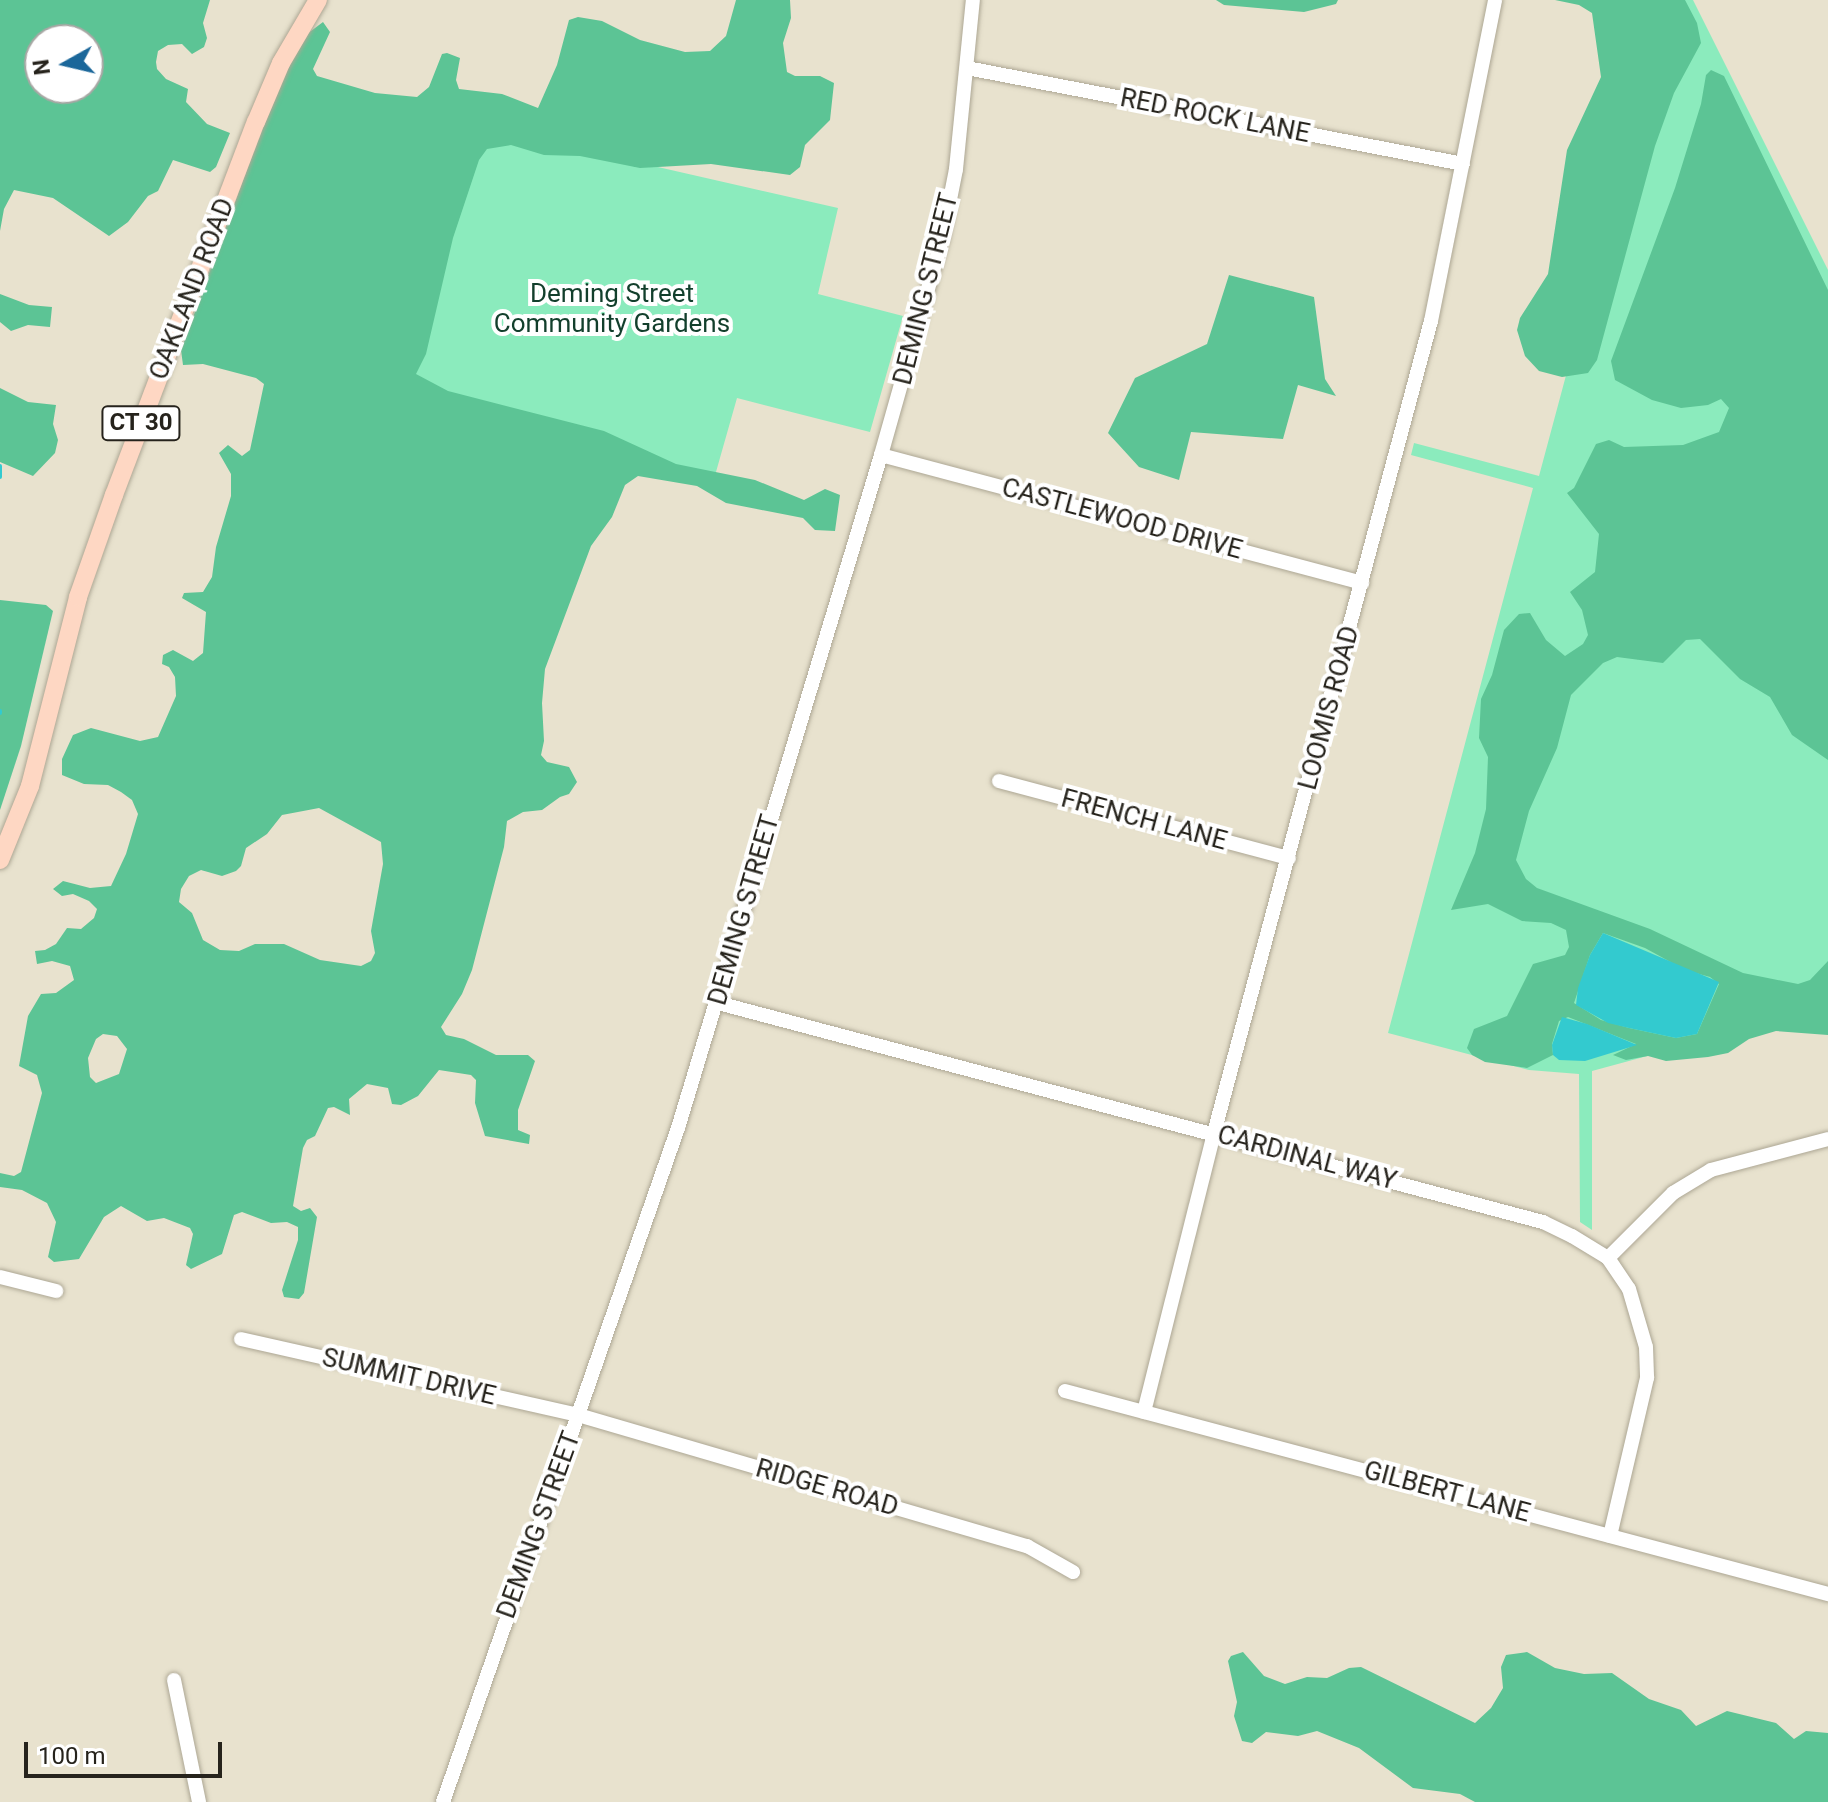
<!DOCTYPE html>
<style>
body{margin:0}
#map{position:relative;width:1828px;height:1802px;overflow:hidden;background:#e8e2ce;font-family:Roboto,sans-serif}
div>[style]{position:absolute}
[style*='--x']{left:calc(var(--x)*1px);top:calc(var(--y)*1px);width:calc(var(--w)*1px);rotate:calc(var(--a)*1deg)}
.green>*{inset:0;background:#8bebbd}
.forest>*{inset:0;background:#5cc495}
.water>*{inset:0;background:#33cacf}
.stream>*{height:4px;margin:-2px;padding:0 2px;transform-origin:2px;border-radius:2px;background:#33cacf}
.roads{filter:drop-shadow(0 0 2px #ada794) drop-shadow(0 0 2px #ada794)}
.minor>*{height:14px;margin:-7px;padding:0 7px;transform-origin:7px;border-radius:7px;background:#fff}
.major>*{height:18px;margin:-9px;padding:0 9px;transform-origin:9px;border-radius:9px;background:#fed7c3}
span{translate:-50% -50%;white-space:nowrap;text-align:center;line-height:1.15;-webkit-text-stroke:8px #fff;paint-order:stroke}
.shield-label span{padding:2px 6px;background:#fff;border:2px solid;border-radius:6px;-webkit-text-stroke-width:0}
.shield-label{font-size:24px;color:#26231c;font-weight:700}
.street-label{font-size:26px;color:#26231c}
.park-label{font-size:26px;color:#123f2c}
.north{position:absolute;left:24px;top:24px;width:80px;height:80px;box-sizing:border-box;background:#fff;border:2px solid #a8a7a4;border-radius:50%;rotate:262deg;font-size:22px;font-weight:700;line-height:32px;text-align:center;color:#26231c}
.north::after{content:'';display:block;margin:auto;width:28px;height:36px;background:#1b679a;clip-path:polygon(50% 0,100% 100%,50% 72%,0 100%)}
.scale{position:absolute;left:24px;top:1742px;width:198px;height:36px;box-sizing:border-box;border:4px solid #26231c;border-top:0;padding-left:10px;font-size:24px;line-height:28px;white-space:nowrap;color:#26231c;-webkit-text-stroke:6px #fff;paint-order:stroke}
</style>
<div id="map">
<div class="green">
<div style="clip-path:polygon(1613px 0,1693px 0,1828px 270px,1828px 1007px,1592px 1071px,1592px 1230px,1580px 1222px,1579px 1074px,1529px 1070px,1388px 1033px,1533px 488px,1411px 455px,1414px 443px,1539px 476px,1579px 327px)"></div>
<div style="clip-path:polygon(294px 84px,838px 208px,818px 294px,903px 316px,870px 432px,737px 398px,712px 486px,189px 355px)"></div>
</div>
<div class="forest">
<div style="clip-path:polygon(evenodd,0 0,210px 0,203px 23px,207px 38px,204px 47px,192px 54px,182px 44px,168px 45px,158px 51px,156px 62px,157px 69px,166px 79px,188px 89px,186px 102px,207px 124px,230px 133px,216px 167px,210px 172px,173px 160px,158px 191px,148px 196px,128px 222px,109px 236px,53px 198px,14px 190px,4px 209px,0 231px,0 0,40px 40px,88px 40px,88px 88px,40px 88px,40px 40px)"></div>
<div style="clip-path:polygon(evenodd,736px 0,790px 0,791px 18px,783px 43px,787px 72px,795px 76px,820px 76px,834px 83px,830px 120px,805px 145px,800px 167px,790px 175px,711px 164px,640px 168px,580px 156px,544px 155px,511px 145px,487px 149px,479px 160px,453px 238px,426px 354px,416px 374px,448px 391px,604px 431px,676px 464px,755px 480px,804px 500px,825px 489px,840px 495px,835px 531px,815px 530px,803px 518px,726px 503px,697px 486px,638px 476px,625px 485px,612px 517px,591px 546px,545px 669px,542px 703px,544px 741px,541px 755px,547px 762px,569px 767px,577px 782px,569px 794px,560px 797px,542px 810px,523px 812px,507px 821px,504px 847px,472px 970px,462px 994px,441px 1027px,446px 1035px,464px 1039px,496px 1055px,528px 1055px,535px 1061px,518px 1110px,518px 1130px,530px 1135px,529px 1144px,485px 1136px,475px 1103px,476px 1080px,471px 1075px,439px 1070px,418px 1096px,401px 1105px,392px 1104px,388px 1088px,367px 1084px,349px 1099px,350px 1115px,334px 1107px,328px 1108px,315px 1136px,307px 1140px,303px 1148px,293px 1206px,301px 1211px,310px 1208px,317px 1217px,304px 1293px,299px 1299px,284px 1297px,282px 1290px,298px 1240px,298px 1227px,287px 1222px,271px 1223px,242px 1212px,234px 1215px,222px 1254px,191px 1269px,186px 1265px,193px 1234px,190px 1228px,164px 1218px,147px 1221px,121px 1206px,104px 1217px,79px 1259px,54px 1262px,48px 1257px,56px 1222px,47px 1203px,22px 1190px,0 1187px,0 1173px,14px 1176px,21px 1172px,42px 1093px,37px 1075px,19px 1066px,28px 1016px,41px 994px,56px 993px,74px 980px,70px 966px,52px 961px,37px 964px,35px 951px,45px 950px,56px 944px,67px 928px,81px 929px,94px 918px,97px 909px,89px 901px,73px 894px,62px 896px,53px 889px,63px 881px,90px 888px,111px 886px,126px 854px,138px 814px,132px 800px,121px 792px,108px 785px,84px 784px,62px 775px,62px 759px,73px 735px,91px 728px,140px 741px,158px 737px,176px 696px,175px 677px,169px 667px,162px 664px,163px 655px,173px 650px,193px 661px,203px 653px,206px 612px,182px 598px,184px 593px,203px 592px,212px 577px,216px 547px,231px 496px,231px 474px,219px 453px,228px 445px,242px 456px,250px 450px,264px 384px,256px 378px,203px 364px,183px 365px,181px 350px,284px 68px,307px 34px,323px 22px,330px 32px,313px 69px,317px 76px,375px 93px,417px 97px,429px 87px,442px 54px,447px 53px,460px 58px,456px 80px,459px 89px,502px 94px,538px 108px,557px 65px,569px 20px,578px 17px,602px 21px,640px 40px,685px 52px,710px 51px,726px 36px,736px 0,319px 808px,381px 842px,383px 864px,371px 931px,375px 953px,371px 961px,361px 966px,320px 960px,284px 944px,255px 944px,239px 951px,220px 950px,203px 940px,192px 913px,179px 902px,181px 889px,189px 876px,201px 870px,222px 876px,236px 871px,241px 866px,246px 848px,267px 834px,282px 815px,319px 808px,736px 0,103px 1034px,117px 1036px,127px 1049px,119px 1074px,96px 1083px,90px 1077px,88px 1058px,96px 1039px,103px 1034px)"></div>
<div style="clip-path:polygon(1216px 0,1338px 0,1336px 4px,1304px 12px,1224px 5px)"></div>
<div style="clip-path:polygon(1555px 0,1685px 0,1697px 23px,1701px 43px,1674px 93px,1655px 146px,1597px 360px,1588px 373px,1562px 377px,1539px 371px,1525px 356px,1517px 330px,1520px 318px,1548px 274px,1567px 150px,1601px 77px,1592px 13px,1579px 5px)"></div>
<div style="clip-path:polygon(evenodd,1711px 70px,1724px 76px,1828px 290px,1828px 760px,1792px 735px,1770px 697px,1740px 679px,1700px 639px,1686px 640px,1663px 663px,1617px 657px,1603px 663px,1571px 695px,1557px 748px,1529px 811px,1516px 860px,1526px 879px,1537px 888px,1650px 929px,1743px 973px,1798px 984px,1810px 980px,1828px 961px,1828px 1035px,1776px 1031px,1749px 1039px,1728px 1053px,1708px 1057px,1666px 1061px,1648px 1056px,1626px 1060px,1613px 1055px,1636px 1044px,1568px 1017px,1559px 1021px,1552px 1044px,1553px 1055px,1527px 1068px,1485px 1062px,1472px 1055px,1467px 1048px,1474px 1029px,1507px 1016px,1533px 964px,1565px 955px,1569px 947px,1566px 930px,1551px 923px,1522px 921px,1488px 904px,1451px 910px,1475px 853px,1486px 809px,1488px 757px,1479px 738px,1481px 699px,1492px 675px,1504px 630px,1519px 614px,1530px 613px,1546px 640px,1565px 656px,1583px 644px,1588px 635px,1582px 610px,1570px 592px,1595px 572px,1599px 534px,1567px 493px,1574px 488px,1596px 444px,1609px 440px,1624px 447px,1683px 445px,1719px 432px,1729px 408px,1721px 399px,1708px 405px,1681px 408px,1652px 400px,1615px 380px,1611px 361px,1675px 188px,1701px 104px,1706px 75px,1711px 70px,1603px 933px,1645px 948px,1685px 970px,1710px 977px,1719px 984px,1697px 1034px,1676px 1038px,1629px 1028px,1601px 1020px,1574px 1003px,1590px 955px,1603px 933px)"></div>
<div style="clip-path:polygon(1229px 275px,1314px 297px,1325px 379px,1336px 396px,1298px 385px,1283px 439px,1191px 432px,1179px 480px,1139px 467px,1108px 433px,1135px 378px,1207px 344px)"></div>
<div style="clip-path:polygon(0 294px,29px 305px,52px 307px,50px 327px,28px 325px,11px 331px,0 322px)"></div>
<div style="clip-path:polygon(0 388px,28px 402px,56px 405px,53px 424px,58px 440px,55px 453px,33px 476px,0 462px)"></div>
<div style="clip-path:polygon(0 600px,46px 605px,53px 611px,21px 746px,0 810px)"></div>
<div style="clip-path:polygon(1243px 1652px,1264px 1676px,1285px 1684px,1307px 1677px,1327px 1678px,1349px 1668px,1361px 1667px,1475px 1723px,1491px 1708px,1503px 1688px,1501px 1667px,1506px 1655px,1527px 1652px,1555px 1668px,1584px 1674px,1612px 1673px,1649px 1699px,1681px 1710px,1696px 1726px,1727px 1711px,1776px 1723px,1794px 1739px,1806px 1731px,1828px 1733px,1828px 1802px,1475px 1802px,1460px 1794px,1413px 1788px,1359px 1748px,1317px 1731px,1298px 1736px,1266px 1732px,1252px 1743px,1242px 1741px,1234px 1716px,1237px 1702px,1228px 1661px,1231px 1656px)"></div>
</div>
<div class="water">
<div style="clip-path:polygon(1603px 933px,1719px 982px,1697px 1034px,1676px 1038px,1629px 1028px,1608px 1023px,1576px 1005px,1578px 988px,1590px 955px)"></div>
<div style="clip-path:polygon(1562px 1017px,1587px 1024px,1637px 1045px,1585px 1061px,1559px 1060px,1553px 1055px,1552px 1045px)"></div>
</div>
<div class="stream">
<div style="--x:0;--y:466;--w:11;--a:90"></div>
<div style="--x:0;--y:711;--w:2;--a:90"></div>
</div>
<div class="roads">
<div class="minor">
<div style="--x:967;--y:68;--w:505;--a:10.95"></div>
<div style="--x:881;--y:455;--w:498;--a:14.9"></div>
<div style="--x:999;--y:781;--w:300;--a:14.9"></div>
<div style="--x:718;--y:1003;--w:854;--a:14.87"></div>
<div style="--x:1543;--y:1222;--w:32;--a:26"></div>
<div style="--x:1572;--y:1236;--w:42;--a:31.4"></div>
<div style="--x:1608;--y:1258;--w:37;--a:56"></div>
<div style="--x:1629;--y:1289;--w:60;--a:73.7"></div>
<div style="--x:1646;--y:1347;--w:31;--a:88"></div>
<div style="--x:1647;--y:1378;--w:162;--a:103.2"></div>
<div style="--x:1608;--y:1258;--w:92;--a:-45"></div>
<div style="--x:1673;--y:1193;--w:44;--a:-31.2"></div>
<div style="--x:1711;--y:1170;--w:121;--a:-14.8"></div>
<div style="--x:0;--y:1277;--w:58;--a:14"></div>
<div style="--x:241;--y:1339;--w:345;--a:12.7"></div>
<div style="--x:578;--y:1415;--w:468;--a:16.3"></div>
<div style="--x:1027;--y:1546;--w:53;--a:29.5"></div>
<div style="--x:1065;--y:1391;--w:790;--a:14.9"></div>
<div style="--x:1144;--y:1412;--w:288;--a:-75.9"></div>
<div style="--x:1214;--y:1133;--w:840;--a:-75.04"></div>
<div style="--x:1431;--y:321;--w:327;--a:-78.7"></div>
<div style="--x:174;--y:1680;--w:125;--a:78.4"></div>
<div style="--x:443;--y:1802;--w:714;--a:-70.78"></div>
<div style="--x:678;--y:1128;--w:703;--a:-73.21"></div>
<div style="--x:881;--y:455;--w:223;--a:-74.2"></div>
<div style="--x:942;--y:240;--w:72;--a:-78.8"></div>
<div style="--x:956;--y:169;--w:170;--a:-84.3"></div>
</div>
<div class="major">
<div style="--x:0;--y:860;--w:80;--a:-67.9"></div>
<div style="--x:30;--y:786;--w:195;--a:-75.7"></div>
<div style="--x:78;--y:597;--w:108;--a:-70.6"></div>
<div style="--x:114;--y:495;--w:399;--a:-69.2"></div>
<div style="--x:256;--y:122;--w:64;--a:-67"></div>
<div style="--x:281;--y:63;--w:73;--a:-59.6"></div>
</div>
</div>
<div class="shield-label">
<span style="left:141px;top:423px">CT 30</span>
</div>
<div class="street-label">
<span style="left:1215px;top:116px;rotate:11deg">RED ROCK LANE</span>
<span style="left:192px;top:289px;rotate:-69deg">OAKLAND ROAD</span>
<span style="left:926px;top:289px;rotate:-76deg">DEMING STREET</span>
<span style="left:1122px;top:519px;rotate:15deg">CASTLEWOOD DRIVE</span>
<span style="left:1329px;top:708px;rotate:-75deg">LOOMIS ROAD</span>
<span style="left:1144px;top:820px;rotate:15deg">FRENCH LANE</span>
<span style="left:744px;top:910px;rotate:-74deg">DEMING STREET</span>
<span style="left:1307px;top:1158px;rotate:15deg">CARDINAL WAY</span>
<span style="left:409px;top:1377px;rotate:13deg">SUMMIT DRIVE</span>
<span style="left:827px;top:1488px;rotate:16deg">RIDGE ROAD</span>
<span style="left:1447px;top:1492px;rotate:15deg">GILBERT LANE</span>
<span style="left:539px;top:1525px;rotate:-70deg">DEMING STREET</span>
</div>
<div class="park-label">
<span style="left:612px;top:309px">Deming Street<br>Community Gardens</span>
</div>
<div class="north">N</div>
<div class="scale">100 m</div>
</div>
